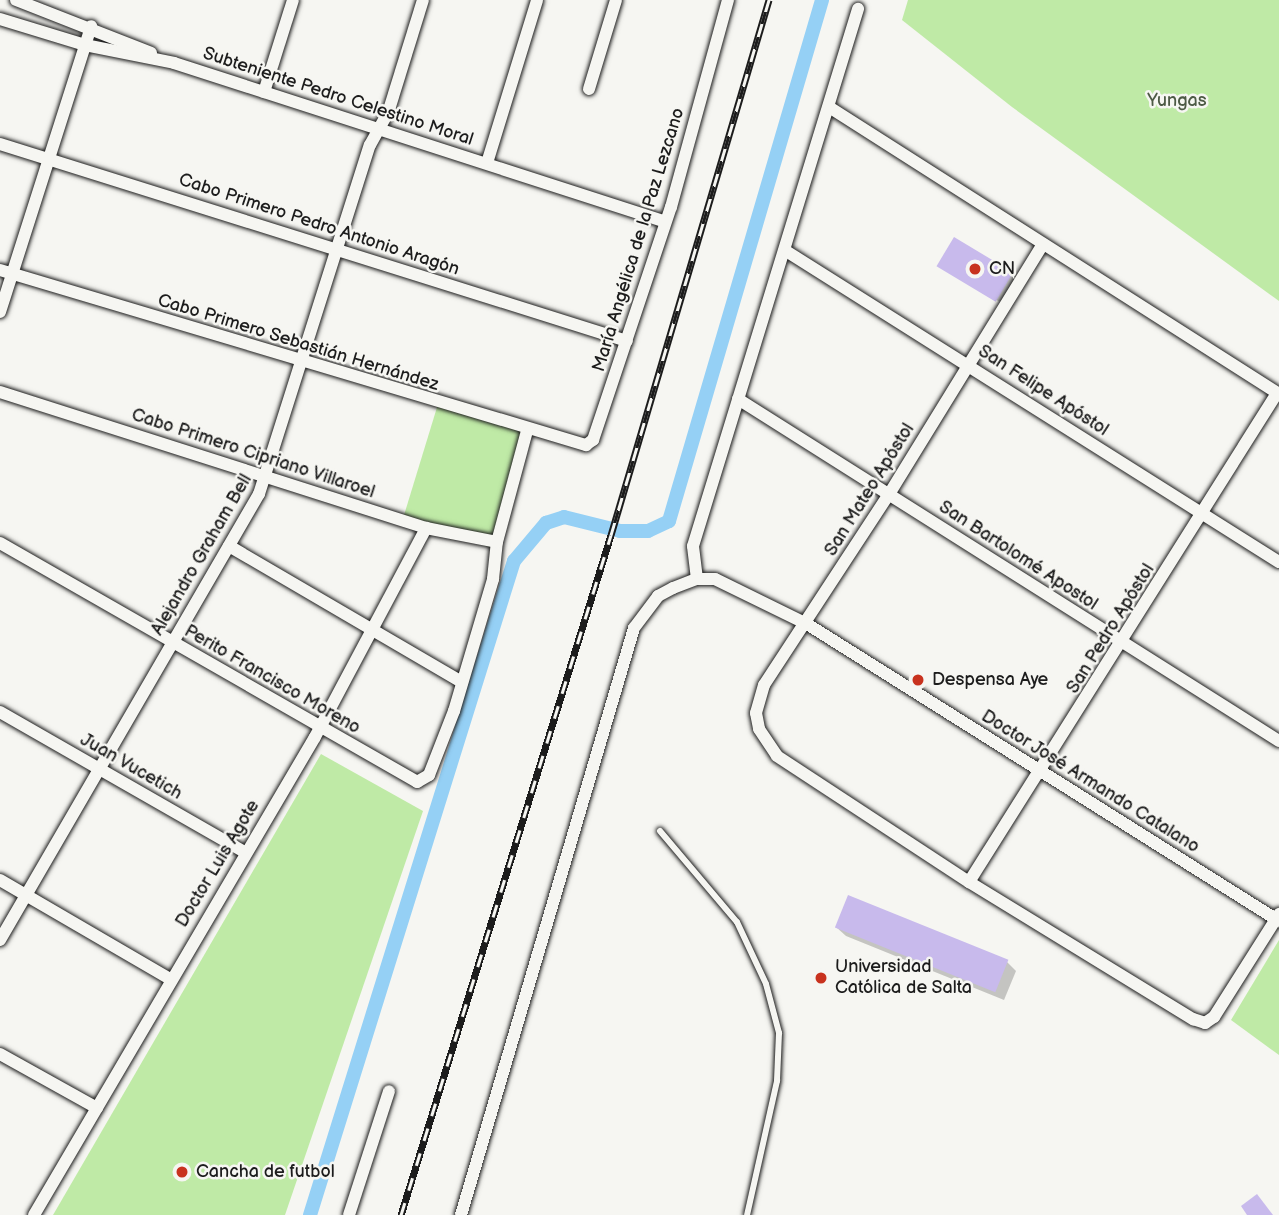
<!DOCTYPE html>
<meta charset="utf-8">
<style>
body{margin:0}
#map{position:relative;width:1279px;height:1215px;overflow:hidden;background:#f6f6f2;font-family:"Balsamiq Sans",sans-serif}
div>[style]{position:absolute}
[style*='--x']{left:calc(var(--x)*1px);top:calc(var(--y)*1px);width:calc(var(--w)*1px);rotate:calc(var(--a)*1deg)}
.green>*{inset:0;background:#bfeaa6;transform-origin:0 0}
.shadow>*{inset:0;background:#0003}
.canal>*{height:14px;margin:-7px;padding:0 7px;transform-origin:7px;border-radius:7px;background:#95d0f5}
.building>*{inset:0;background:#c8baec;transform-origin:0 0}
.roads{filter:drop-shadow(0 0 2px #1c1c1c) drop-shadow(0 0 2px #1c1c1c)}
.service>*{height:6px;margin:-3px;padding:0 3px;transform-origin:3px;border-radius:3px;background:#f6f6f2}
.minor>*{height:12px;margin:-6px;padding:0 6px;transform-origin:6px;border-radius:6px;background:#f6f6f2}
.rail>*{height:7px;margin-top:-3.5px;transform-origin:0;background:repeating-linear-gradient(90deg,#f6f6f2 0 13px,#1c1c1c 0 26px);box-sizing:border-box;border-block:2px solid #1c1c1c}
.dots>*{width:19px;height:19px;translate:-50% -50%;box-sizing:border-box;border:4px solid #f6f6f2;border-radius:50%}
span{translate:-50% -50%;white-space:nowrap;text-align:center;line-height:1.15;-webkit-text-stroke:5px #f6f6f2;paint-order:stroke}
.street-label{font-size:18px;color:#1c1c1c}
.park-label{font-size:18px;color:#4d5a45}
.poi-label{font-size:18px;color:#1c1c1c}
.left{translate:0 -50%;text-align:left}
</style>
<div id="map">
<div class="green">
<div style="clip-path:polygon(908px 0,1279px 0,1279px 301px,1012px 107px,902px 20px)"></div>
<div style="left:438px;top:404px;width:93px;height:122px;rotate:17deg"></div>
<div style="clip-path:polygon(321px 754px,423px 811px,285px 1215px,53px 1215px)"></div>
<div style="clip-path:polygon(1279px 940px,1279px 1055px,1231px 1020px)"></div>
</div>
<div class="shadow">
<div style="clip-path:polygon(943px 269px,1012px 274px,1016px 278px,1000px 302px)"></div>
<div style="clip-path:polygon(836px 927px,1007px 962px,1016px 971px,1004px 1000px,846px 936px)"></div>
</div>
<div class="canal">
<div style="--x:310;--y:1215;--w:685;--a:-72.68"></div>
<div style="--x:514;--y:561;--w:50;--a:-49.9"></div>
<div style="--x:546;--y:523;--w:19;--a:-18"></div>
<div style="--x:564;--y:517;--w:58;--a:14"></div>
<div style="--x:620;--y:531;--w:28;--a:0"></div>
<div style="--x:648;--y:531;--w:23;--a:-25"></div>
<div style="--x:669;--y:521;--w:543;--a:-73.63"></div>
</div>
<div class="building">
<div style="left:954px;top:237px;width:69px;height:34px;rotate:31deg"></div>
<div style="left:848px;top:895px;width:173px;height:35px;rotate:22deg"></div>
<div style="clip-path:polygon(1257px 1194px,1273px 1215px,1247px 1215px,1241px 1206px)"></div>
</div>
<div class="roads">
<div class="service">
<div style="--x:660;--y:831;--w:119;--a:49.8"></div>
<div style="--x:737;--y:922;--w:68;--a:64.9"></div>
<div style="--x:766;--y:984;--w:51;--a:75.1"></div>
<div style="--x:779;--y:1033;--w:48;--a:92.4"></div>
<div style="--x:777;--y:1081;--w:137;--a:102.6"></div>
</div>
<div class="minor">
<div style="--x:16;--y:0;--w:145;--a:21.4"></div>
<div style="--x:0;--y:19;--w:89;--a:17"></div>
<div style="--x:85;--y:45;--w:91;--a:11.4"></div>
<div style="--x:174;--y:63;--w:514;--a:17.91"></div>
<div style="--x:589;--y:89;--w:93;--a:-73.1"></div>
<div style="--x:264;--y:92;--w:96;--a:-72.5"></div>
<div style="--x:829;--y:107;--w:534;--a:32.53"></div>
<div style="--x:0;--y:144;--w:657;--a:17.44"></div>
<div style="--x:487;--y:163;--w:170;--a:-72.9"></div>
<div style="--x:1043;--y:244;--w:294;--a:121.6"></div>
<div style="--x:889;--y:494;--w:228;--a:123.2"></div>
<div style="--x:764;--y:685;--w:29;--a:106"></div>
<div style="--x:756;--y:713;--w:16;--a:79"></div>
<div style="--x:759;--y:729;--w:32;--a:56"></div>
<div style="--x:777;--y:756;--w:230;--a:33.3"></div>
<div style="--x:969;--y:882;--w:263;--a:31.5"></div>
<div style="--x:1193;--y:1019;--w:13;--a:18"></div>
<div style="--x:1205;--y:1023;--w:11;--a:-34"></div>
<div style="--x:1214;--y:1017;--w:122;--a:-57.7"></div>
<div style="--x:786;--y:251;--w:583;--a:32.25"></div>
<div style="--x:0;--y:270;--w:612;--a:16.63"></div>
<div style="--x:586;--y:445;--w:9;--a:-36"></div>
<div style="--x:593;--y:440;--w:246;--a:-71.5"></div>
<div style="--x:671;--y:207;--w:215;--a:-74.6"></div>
<div style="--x:0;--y:312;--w:300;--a:-72.3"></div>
<div style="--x:0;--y:392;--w:447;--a:17.7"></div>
<div style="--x:426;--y:528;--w:72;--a:11.2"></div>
<div style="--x:738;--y:399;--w:640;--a:32.3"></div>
<div style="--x:0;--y:543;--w:481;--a:29.8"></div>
<div style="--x:417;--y:782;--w:14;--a:-30"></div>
<div style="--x:429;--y:775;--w:69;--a:-68.7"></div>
<div style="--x:454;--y:711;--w:138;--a:-73.5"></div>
<div style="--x:493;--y:579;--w:37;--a:-84"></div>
<div style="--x:497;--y:542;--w:115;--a:-74.9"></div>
<div style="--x:229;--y:546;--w:270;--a:30.3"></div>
<div style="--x:697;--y:579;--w:33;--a:-97"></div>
<div style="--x:693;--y:546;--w:562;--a:-72.92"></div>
<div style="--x:0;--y:712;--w:281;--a:29.8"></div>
<div style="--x:0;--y:880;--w:197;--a:30.2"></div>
<div style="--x:969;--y:882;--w:578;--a:-57.79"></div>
<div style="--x:0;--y:940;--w:516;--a:-59.86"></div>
<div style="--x:259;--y:494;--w:366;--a:-72.4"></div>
<div style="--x:370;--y:145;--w:37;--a:-61"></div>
<div style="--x:388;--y:113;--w:118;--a:-72.8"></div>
<div style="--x:0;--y:1054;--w:111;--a:29.1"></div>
<div style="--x:34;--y:1215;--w:554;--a:-59.55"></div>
<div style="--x:315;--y:737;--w:237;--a:-62"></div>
<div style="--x:349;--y:1215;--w:130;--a:-72.1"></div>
<div style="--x:461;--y:1215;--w:612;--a:-73.58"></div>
<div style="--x:634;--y:628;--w:40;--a:-53"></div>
<div style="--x:658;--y:596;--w:17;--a:-28"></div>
<div style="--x:673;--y:588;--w:26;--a:-21"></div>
<div style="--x:697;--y:579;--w:18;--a:0"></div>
<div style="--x:715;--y:579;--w:102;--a:26.1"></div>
<div style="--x:807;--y:624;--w:558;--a:32.18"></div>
</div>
</div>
<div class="rail">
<div style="--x:401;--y:1215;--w:712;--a:-72.84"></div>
<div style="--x:611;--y:535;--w:558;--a:-73.55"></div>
</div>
<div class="dots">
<div style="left:975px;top:269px;background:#c8321e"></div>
<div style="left:918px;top:680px;background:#c8321e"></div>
<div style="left:821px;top:978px;background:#c8321e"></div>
<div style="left:182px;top:1172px;background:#c8321e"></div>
</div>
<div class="street-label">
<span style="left:338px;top:97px;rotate:18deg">Subteniente Pedro Celestino Moral</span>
<span style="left:319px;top:225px;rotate:18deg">Cabo Primero Pedro Antonio Aragón</span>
<span style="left:639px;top:240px;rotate:-73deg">María Angélica de la Paz Lezcano</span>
<span style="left:298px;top:343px;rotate:17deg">Cabo Primero Sebastián Hernández</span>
<span style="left:1043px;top:391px;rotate:33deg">San Felipe Apóstol</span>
<span style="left:253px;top:454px;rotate:18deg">Cabo Primero Cipriano Villaroel</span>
<span style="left:870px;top:490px;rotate:-58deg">San Mateo Apóstol</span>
<span style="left:202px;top:555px;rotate:-60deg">Alejandro Graham Bell</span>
<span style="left:1018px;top:556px;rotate:33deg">San Bartolomé Apostol</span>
<span style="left:1111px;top:629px;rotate:-58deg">San Pedro Apóstol</span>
<span style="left:272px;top:680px;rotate:30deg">Perito Francisco Moreno</span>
<span style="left:131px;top:767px;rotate:30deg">Juan Vucetich</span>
<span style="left:1090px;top:782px;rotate:32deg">Doctor José Armando Catalano</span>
<span style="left:218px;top:864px;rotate:-59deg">Doctor Luis Agote</span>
</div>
<div class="park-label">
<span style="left:1177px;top:101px">Yungas</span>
</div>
<div class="poi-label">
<span class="left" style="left:989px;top:269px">CN</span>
<span class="left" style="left:932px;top:680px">Despensa Aye</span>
<span class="left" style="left:835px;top:978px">Universidad<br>Católica de Salta</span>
<span class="left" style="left:196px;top:1172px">Cancha de futbol</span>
</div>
</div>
